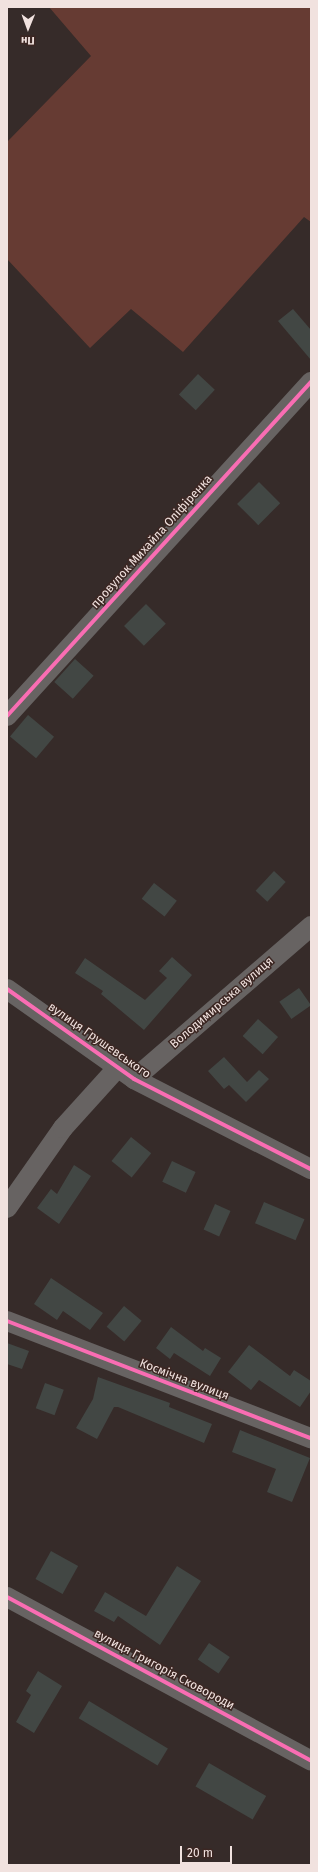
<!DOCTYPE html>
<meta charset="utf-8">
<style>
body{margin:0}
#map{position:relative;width:318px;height:1872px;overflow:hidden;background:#362b29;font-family:"Fira Sans",sans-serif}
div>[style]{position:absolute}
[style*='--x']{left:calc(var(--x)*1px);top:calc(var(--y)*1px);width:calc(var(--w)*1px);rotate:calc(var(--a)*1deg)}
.green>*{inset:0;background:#663b33}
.building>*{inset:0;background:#424744;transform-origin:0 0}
.minor>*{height:20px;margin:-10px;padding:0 10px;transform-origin:10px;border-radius:10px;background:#676362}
.cycleway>*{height:4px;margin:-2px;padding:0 2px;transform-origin:2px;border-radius:2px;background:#f96db3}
span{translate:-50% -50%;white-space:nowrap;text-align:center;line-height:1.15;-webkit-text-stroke:3px #3c2723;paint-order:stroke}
.street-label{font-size:12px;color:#f1e2df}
.frame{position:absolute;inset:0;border:8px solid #f1e2df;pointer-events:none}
.north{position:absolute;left:8px;top:8px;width:40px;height:40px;-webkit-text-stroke:3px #3c2723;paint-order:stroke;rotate:181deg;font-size:11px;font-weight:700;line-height:16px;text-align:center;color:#f1e2df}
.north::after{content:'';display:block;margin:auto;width:14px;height:18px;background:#f1e2df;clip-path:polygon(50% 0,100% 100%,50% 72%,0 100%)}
.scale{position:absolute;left:180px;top:1846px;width:52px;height:18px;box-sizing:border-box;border:2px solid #f1e2df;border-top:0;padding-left:5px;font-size:12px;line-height:14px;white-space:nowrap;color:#f1e2df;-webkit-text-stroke:3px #3c2723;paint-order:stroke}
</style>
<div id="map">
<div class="green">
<div style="clip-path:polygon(49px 7px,311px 7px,311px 222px,304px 217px,183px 352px,131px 309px,90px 348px,7px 259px,7px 142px,91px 56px)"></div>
</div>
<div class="building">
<div style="clip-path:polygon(293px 309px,311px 330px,311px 360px,278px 321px)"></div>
<div style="left:198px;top:374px;width:23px;height:28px;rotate:43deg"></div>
<div style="left:259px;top:482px;width:30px;height:31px;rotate:45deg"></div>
<div style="left:146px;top:604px;width:28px;height:31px;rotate:45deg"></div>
<div style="left:75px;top:659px;width:25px;height:31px;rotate:42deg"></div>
<div style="left:28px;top:715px;width:34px;height:28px;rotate:40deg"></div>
<div style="left:274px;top:871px;width:16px;height:27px;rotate:43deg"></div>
<div style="left:154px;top:883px;width:29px;height:20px;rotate:38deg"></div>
<div style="clip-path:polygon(172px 957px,192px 975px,144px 1030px,101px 994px,103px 991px,75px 973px,85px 958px,145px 1000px,167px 978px,159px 971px)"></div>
<div style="left:299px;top:988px;width:21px;height:24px;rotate:55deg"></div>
<div style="left:258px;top:1019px;width:27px;height:23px;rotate:42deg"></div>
<div style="clip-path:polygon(224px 1057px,247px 1082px,259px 1070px,269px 1079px,246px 1102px,229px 1085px,224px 1089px,208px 1071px)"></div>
<div style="left:131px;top:1137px;width:26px;height:31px;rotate:39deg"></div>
<div style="left:172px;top:1161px;width:26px;height:23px;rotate:25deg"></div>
<div style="clip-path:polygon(74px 1165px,91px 1176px,59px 1224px,37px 1208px,51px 1189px,57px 1194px)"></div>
<div style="left:264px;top:1202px;width:44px;height:23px;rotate:23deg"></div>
<div style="left:215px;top:1204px;width:17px;height:28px;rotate:24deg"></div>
<div style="clip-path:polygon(51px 1278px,103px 1313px,90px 1330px,63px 1311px,57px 1320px,34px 1304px)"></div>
<div style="left:124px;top:1306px;width:23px;height:27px;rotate:40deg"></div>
<div style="clip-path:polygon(171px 1327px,203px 1351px,205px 1348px,221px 1358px,210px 1376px,174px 1353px,170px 1359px,156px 1348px)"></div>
<div style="clip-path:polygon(7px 1343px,29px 1351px,22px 1369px,7px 1364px)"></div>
<div style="clip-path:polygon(249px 1345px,290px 1376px,294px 1370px,311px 1381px,311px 1391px,300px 1407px,259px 1380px,251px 1390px,228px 1372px)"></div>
<div style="clip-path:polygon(98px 1377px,170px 1403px,169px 1407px,212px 1424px,204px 1443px,118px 1407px,114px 1407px,97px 1439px,76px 1428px,93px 1399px)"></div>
<div style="left:45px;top:1383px;width:20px;height:27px;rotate:20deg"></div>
<div style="clip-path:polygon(240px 1430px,310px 1458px,292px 1502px,267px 1492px,276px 1469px,232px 1452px)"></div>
<div style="left:51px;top:1551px;width:31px;height:32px;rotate:29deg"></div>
<div style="clip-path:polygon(177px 1566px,201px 1581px,160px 1645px,118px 1616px,114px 1622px,94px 1611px,105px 1592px,146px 1616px)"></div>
<div style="left:209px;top:1643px;width:25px;height:20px;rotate:34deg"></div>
<div style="clip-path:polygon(38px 1671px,62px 1686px,34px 1733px,16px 1722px,31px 1695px,26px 1691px)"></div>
<div style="left:89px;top:1701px;width:92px;height:20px;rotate:31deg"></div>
<div style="left:209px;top:1763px;width:66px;height:27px;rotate:30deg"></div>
</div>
<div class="minor">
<div style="--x:7;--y:716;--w:452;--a:-47.7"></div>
<div style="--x:7;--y:989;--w:156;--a:35.3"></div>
<div style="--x:134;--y:1079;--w:199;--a:27"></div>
<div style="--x:134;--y:1079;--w:234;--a:-40.8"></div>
<div style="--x:7;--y:1208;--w:98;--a:-55"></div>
<div style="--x:63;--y:1128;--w:84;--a:-47.9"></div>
<div style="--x:7;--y:1321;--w:326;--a:21.1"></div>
<div style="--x:7;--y:1597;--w:345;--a:28.3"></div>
</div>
<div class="cycleway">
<div style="--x:7;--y:716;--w:452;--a:-47.7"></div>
<div style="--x:7;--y:989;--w:156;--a:35.3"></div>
<div style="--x:134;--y:1079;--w:199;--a:27"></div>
<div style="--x:7;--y:1321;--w:326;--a:21.1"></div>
<div style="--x:7;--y:1597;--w:345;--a:28.3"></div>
</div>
<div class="street-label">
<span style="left:152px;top:542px;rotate:-48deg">провулок Михайла Оліфіренка</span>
<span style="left:222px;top:1003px;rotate:-41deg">Володимирська вулиця</span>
<span style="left:99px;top:1041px;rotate:35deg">вулиця Грушевського</span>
<span style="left:184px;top:1380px;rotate:21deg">Космічна вулиця</span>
<span style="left:164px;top:1670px;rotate:28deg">вулиця Григорія Сковороди</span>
</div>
<div class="frame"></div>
<div class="north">Пн</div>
<div class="scale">20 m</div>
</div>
